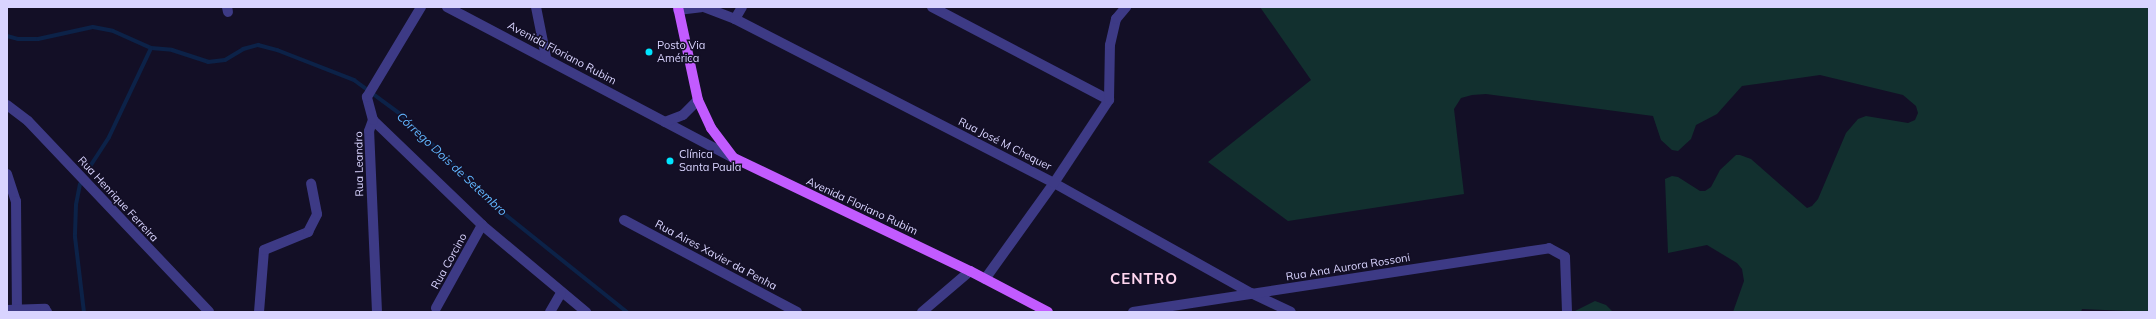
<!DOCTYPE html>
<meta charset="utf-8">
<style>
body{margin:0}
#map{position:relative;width:2156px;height:319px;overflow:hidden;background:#130f26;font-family:Mulish,sans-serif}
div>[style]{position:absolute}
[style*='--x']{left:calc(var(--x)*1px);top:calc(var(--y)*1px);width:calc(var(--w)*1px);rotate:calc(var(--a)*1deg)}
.green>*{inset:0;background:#12302f}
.stream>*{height:4px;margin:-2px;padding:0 2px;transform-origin:2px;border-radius:2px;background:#0c2248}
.minor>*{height:10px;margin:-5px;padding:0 5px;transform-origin:5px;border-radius:5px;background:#3d3a85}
.tertiary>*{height:10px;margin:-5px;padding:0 5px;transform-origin:5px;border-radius:5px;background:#3d3a85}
.primary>*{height:10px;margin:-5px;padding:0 5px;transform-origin:5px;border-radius:5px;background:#c25bff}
.dots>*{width:11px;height:11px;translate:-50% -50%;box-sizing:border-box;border:2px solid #130f26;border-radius:50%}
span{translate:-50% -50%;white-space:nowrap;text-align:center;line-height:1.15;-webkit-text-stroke:3px #130f26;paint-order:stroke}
.poi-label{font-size:11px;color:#d9d4ff}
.left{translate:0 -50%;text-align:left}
.street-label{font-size:11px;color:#d9d4ff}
.water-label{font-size:12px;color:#62b6ff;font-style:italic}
.district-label{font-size:15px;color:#ffd6f0;font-weight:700;letter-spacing:1px}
.frame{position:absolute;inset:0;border:8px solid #d9d4ff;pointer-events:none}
</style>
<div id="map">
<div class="green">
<div style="clip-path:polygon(1260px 7px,2149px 7px,2149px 312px,2082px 309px,2081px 312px,1733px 312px,1744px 281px,1742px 269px,1737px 263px,1707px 245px,1668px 253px,1665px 179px,1672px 176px,1678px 177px,1700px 191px,1705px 191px,1711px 187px,1720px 170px,1736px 155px,1740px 155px,1751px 159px,1807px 208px,1812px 206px,1818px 199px,1846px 133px,1858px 119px,1866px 116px,1908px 123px,1915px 120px,1918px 113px,1916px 106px,1903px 95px,1820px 75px,1742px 86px,1717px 114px,1696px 125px,1691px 139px,1678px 151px,1672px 150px,1661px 140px,1653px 116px,1486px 94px,1472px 95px,1461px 98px,1454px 109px,1464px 194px,1288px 221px,1208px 162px,1311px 80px)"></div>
<div style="clip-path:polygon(1595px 301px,1606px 305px,1613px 312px,1573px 312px)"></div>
</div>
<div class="stream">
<div style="--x:7;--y:36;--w:11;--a:15"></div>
<div style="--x:18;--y:39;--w:20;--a:0"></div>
<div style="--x:38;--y:39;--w:56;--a:-12.3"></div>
<div style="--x:93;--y:27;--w:20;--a:11"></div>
<div style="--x:113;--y:31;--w:42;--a:24.1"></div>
<div style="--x:151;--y:48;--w:21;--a:5"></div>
<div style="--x:172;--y:50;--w:38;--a:18"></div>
<div style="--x:208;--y:62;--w:17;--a:-7"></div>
<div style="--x:225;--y:60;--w:21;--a:-31"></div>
<div style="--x:243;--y:49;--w:16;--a:-15"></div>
<div style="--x:258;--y:45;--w:20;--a:15"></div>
<div style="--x:277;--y:50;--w:83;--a:21.3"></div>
<div style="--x:354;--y:80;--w:61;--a:36.3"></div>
<div style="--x:403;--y:116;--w:138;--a:44.1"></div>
<div style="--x:502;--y:212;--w:160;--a:38.7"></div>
<div style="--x:89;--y:168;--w:37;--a:-57"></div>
<div style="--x:109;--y:137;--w:98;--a:-64.7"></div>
<div style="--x:80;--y:184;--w:21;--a:101"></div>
<div style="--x:76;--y:205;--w:32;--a:92"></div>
<div style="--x:75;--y:237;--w:76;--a:83.2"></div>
</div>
<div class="minor">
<div style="--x:227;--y:7;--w:5;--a:79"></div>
<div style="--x:447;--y:7;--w:324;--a:27.8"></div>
<div style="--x:536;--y:7;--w:51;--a:78.7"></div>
<div style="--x:704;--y:7;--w:33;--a:21"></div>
<div style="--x:735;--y:19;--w:359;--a:27.2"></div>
<div style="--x:1054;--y:183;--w:226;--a:29.2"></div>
<div style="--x:1251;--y:293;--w:44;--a:25.4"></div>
<div style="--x:932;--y:7;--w:200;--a:27.7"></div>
<div style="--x:678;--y:10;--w:23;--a:-7"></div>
<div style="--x:735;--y:19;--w:14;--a:-60"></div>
<div style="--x:373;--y:120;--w:151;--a:43.9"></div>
<div style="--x:482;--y:225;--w:136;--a:39.9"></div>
<div style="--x:665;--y:122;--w:19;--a:-21"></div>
<div style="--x:683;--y:115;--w:21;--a:-45"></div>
<div style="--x:7;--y:174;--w:28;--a:72"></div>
<div style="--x:16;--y:201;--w:109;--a:89.5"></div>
<div style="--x:624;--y:220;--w:196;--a:28"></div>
<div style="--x:985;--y:279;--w:118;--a:-54.3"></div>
<div style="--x:1054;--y:183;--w:100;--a:-56.5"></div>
<div style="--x:1109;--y:100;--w:55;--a:-89"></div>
<div style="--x:1110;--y:45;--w:27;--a:-77"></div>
<div style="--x:1116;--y:19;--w:16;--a:-50"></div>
<div style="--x:436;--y:308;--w:95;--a:-61"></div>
<div style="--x:7;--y:310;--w:38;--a:-2"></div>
<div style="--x:45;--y:309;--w:4;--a:56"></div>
<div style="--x:259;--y:312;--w:62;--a:-85.4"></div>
<div style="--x:264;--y:250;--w:48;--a:-22.2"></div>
<div style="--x:308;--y:232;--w:20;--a:-63"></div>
<div style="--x:317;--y:214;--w:31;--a:-101"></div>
<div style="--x:377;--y:312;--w:181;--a:-92.5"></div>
<div style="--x:369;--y:131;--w:12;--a:-70"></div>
<div style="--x:373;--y:120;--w:24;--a:-105"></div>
<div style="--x:367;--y:97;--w:105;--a:-59"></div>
<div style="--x:550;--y:312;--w:22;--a:-60"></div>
<div style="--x:922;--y:312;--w:63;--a:-40.5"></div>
<div style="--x:1133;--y:312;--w:421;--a:-8.7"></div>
<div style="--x:1549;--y:248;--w:18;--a:29"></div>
<div style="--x:1565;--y:257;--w:55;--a:87.9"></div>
</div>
<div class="tertiary">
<div style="--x:7;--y:105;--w:26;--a:37"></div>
<div style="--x:28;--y:121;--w:263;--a:46.5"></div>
</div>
<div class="primary">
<div style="--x:678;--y:7;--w:95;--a:77.9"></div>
<div style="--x:698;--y:100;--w:31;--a:65"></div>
<div style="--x:711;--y:128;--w:38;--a:53"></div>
<div style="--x:734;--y:158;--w:262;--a:25.6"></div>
<div style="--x:970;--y:271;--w:88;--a:27.7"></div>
</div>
<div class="dots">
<div style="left:649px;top:52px;background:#00e5ff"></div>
<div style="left:670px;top:161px;background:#00e5ff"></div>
</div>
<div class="poi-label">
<span class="left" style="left:657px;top:52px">Posto Via<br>América</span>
<span class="left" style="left:679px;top:161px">Clínica<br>Santa Paula</span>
</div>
<div class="street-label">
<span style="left:562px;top:53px;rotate:28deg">Avenida Floriano Rubim</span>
<span style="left:1005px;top:144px;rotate:27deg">Rua José M Chequer</span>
<span style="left:359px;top:164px;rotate:-91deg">Rua Leandro</span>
<span style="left:118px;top:199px;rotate:47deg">Rua Henrique Ferreira</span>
<span style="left:862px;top:206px;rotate:25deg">Avenida Floriano Rubim</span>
<span style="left:716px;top:255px;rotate:28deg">Rua Aires Xavier da Penha</span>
<span style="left:449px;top:261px;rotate:-61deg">Rua Corcino</span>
<span style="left:1348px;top:267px;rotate:-9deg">Rua Ana Aurora Rossoni</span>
</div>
<div class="water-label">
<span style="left:452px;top:164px;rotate:43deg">Córrego Dois de Setembro</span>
</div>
<div class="district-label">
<span style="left:1144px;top:279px">CENTRO</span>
</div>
<div class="frame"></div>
</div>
